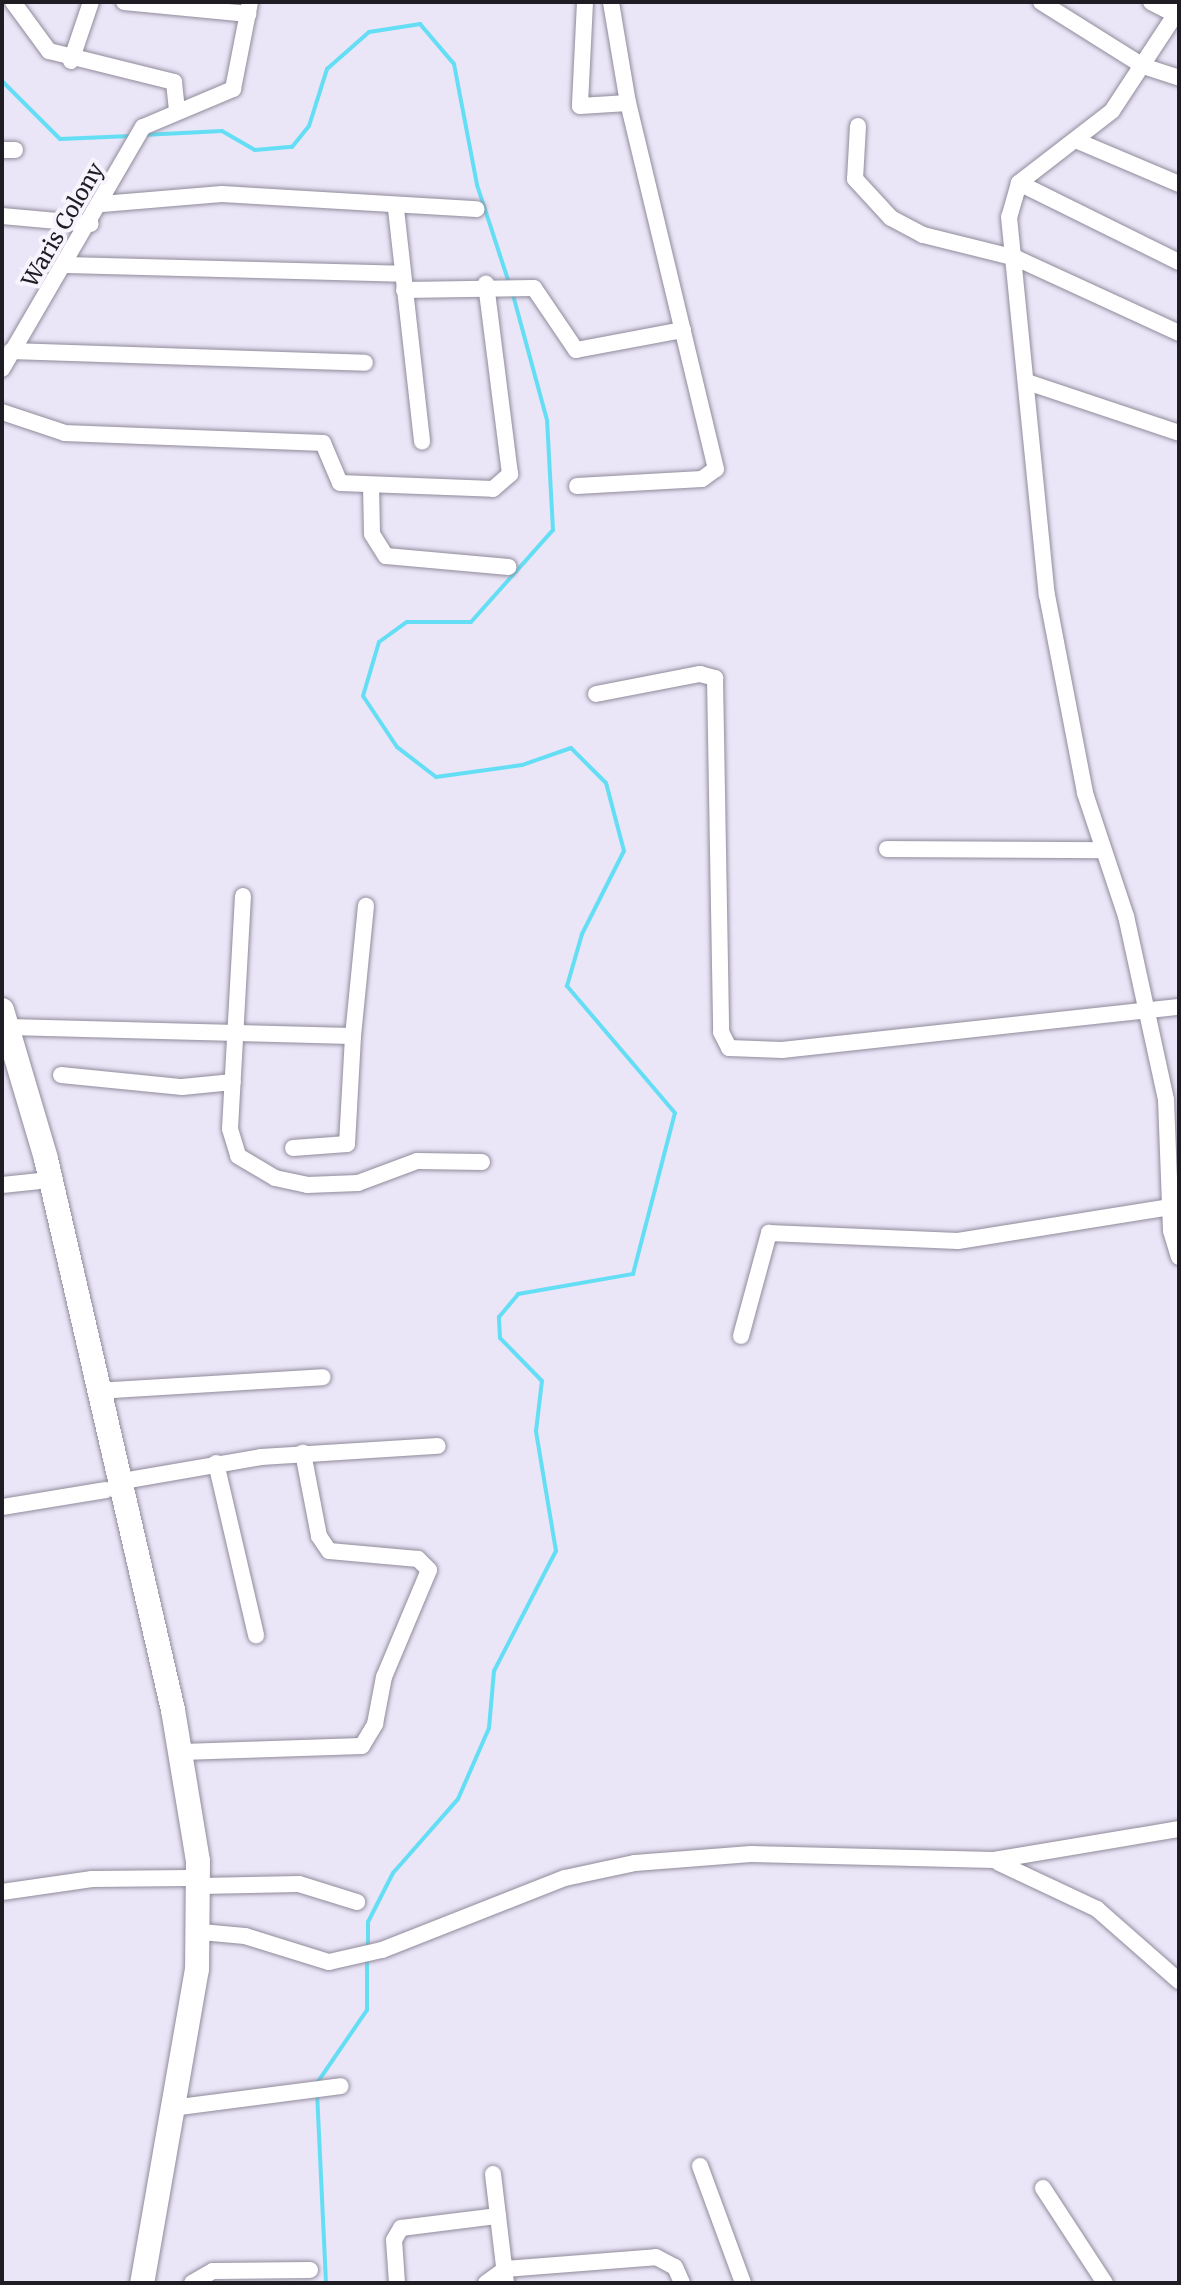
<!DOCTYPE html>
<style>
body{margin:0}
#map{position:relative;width:1181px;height:2285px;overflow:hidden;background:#eae5f7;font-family:Merriweather,serif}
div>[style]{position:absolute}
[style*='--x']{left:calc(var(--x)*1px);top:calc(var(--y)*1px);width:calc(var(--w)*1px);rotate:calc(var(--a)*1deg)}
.stream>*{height:4px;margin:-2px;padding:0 2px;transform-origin:2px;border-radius:2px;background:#64def4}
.roads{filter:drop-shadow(0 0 2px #908b9b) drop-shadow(0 0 2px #908b9b)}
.minor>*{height:16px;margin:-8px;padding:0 8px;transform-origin:8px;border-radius:8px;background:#fff}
.highway>*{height:24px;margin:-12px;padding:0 12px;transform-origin:12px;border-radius:12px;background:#fff}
span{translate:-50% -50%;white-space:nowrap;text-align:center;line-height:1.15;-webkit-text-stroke:8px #f7f4fe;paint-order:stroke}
.street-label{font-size:22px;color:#1f1d23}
.frame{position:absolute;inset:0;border:4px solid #1f1d23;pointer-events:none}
</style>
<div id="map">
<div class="stream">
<div style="--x:2;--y:81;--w:82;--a:45"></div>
<div style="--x:60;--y:139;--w:71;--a:-2.4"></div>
<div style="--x:143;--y:135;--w:79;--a:-2.9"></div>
<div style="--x:222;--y:131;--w:38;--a:30"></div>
<div style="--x:255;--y:150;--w:37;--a:-5"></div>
<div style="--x:292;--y:147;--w:27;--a:-51"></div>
<div style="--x:309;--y:126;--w:60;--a:-72.5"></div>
<div style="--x:327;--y:69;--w:56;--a:-41.4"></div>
<div style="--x:369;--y:32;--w:52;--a:-8.9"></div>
<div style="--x:420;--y:24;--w:52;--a:49.6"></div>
<div style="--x:454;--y:64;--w:123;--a:79.2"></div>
<div style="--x:477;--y:185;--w:103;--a:71.9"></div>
<div style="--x:368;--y:1951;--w:29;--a:-90"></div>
<div style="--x:368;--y:1922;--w:55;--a:-63"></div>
<div style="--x:393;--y:1873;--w:98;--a:-48.7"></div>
<div style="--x:458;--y:1799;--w:77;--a:-66.4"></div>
<div style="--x:489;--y:1728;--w:57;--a:-85"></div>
<div style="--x:494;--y:1671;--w:135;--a:-62.7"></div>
<div style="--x:556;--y:1551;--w:122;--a:-99.5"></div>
<div style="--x:536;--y:1431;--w:50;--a:-83.2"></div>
<div style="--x:542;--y:1381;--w:60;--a:-134.3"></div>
<div style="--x:500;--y:1338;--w:21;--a:-93"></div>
<div style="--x:499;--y:1317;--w:30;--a:-50"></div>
<div style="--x:518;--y:1294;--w:117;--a:-9.9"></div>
<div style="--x:633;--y:1274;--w:166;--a:-75.4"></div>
<div style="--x:675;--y:1113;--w:167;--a:-130.4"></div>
<div style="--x:567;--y:986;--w:54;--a:-73.9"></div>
<div style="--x:582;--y:934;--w:93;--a:-63.2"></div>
<div style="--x:624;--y:851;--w:70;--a:-104.8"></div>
<div style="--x:606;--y:783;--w:49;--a:-135"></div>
<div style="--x:571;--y:748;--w:52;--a:160.9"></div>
<div style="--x:522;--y:765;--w:87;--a:172.1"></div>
<div style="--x:436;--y:777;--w:49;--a:-142.4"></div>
<div style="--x:397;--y:747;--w:61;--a:-123.7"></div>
<div style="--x:363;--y:696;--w:56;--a:-73.5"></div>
<div style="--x:379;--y:642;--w:34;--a:-36"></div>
<div style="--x:407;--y:622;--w:64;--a:0"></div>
<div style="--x:471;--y:622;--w:123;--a:-48.3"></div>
<div style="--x:553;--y:530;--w:110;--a:-93.1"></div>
<div style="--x:547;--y:420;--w:134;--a:-105.2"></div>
<div style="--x:317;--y:2083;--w:88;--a:-55.6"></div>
<div style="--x:367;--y:2010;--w:51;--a:-90"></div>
<div style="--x:317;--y:2092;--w:191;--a:87.3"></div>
</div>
<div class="roads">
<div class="minor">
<div style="--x:13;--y:2;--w:61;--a:53.7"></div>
<div style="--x:49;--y:51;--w:129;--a:13.9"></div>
<div style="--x:174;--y:82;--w:28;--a:84"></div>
<div style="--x:124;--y:2;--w:125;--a:5.5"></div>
<div style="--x:585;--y:2;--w:104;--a:92.8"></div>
<div style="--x:580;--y:106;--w:48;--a:-3.6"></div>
<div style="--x:1041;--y:2;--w:120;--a:32.1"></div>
<div style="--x:1143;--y:66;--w:38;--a:18"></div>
<div style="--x:1151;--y:2;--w:27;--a:27"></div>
<div style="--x:1179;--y:9;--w:122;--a:123.3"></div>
<div style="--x:1112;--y:111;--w:118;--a:142.3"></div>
<div style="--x:1019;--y:183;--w:35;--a:106"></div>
<div style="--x:1009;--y:217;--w:380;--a:84.3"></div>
<div style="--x:1047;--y:595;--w:202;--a:79.1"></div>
<div style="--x:1085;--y:793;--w:130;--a:71.6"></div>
<div style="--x:1126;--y:916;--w:188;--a:77.7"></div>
<div style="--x:1166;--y:1100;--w:131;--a:87.8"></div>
<div style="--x:1171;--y:1231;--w:27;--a:73"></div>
<div style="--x:71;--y:61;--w:62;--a:-71.3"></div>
<div style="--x:858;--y:126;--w:53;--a:93.2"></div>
<div style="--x:855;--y:179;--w:53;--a:47.3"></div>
<div style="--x:891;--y:218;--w:36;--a:28"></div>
<div style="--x:923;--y:235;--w:96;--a:13.9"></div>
<div style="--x:1016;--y:258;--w:179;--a:24.7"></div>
<div style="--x:1080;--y:142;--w:108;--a:23"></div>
<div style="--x:2;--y:150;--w:13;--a:0"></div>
<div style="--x:1019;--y:183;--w:178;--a:26.3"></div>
<div style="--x:102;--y:204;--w:120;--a:-4.8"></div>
<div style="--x:222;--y:194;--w:255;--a:3.4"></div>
<div style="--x:396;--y:209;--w:234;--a:83.6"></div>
<div style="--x:2;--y:216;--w:89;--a:5.1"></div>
<div style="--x:66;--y:265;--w:336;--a:1.5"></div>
<div style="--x:404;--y:290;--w:130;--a:-0.9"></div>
<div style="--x:534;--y:288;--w:75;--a:55.9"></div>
<div style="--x:576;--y:350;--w:109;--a:-10.6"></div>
<div style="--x:11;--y:351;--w:354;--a:1.9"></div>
<div style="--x:2;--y:369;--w:280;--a:-59.8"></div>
<div style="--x:143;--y:127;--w:98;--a:-22.9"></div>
<div style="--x:233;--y:89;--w:89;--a:-78.9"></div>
<div style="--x:1027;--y:382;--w:160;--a:18.5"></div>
<div style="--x:2;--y:412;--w:66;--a:18.4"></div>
<div style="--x:65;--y:433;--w:258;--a:2.2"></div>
<div style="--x:323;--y:443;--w:43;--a:67"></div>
<div style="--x:340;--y:483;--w:153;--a:2.2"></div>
<div style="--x:493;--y:489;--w:23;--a:-41"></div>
<div style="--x:510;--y:474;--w:192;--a:-97.2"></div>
<div style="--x:371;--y:485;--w:49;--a:88.8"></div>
<div style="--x:372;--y:534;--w:26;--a:58"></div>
<div style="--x:386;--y:556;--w:123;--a:5.1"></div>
<div style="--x:577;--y:486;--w:125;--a:-3.2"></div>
<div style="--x:702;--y:479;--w:17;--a:-36"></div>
<div style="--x:716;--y:469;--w:376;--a:-103.5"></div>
<div style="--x:628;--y:103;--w:102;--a:-99.6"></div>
<div style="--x:596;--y:694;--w:106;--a:-10.9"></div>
<div style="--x:700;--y:674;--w:16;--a:15"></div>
<div style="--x:715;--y:678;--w:354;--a:89"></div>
<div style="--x:721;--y:1032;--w:18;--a:63"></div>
<div style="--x:729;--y:1048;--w:53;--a:2.2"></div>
<div style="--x:782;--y:1050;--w:399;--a:-6.2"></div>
<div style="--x:887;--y:849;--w:216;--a:0.3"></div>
<div style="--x:243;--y:896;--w:233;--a:93.2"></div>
<div style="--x:230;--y:1129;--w:28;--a:73"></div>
<div style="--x:238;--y:1156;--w:43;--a:30.7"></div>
<div style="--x:275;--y:1178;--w:33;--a:12"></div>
<div style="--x:307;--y:1185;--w:51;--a:-2.2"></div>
<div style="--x:358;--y:1183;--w:63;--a:-20.4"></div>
<div style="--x:417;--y:1161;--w:65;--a:0.9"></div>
<div style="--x:7;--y:1027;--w:346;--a:1.5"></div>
<div style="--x:353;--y:1036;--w:131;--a:-84.3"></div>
<div style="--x:61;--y:1075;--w:122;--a:5.7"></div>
<div style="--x:182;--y:1087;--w:51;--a:-5.6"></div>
<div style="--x:293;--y:1148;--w:54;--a:-4.2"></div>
<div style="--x:347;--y:1144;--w:108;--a:-86.8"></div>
<div style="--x:2;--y:1185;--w:36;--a:-6"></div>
<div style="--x:741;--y:1336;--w:107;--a:-74.8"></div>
<div style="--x:769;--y:1233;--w:189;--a:2.4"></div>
<div style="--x:958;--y:1241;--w:215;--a:-9.1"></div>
<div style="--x:96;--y:1391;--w:227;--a:-3.5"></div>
<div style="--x:216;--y:1463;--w:177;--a:76.9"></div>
<div style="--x:117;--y:1482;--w:146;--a:-9.8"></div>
<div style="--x:261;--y:1457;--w:177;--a:-3.6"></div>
<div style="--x:2;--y:1507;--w:105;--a:-9.3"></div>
<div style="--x:182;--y:1752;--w:180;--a:-1.9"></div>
<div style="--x:362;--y:1746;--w:26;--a:-59"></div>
<div style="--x:375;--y:1724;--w:48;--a:-79.2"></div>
<div style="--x:384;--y:1677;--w:116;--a:-67.2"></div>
<div style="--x:429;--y:1570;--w:16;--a:-135"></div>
<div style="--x:418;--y:1559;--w:89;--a:-174.9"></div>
<div style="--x:329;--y:1551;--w:18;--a:-124"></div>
<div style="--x:319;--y:1536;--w:85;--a:-100.9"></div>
<div style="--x:999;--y:1863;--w:108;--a:25.1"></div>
<div style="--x:1097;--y:1909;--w:109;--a:41.3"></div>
<div style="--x:200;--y:1886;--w:99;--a:-1.2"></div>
<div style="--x:299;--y:1884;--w:61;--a:17.2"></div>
<div style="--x:2;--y:1892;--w:91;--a:-8.2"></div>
<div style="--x:92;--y:1879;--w:95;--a:-0.6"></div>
<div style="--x:201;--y:1932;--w:44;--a:5.2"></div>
<div style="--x:245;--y:1936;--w:88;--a:17.2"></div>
<div style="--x:329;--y:1962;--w:54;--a:-12.8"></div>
<div style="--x:382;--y:1950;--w:197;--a:-21.5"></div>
<div style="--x:565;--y:1878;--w:72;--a:-12.1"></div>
<div style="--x:635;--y:1863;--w:116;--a:-4.4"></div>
<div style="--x:751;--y:1854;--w:243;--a:1.4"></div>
<div style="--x:994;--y:1860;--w:188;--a:-9.5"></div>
<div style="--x:172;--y:2108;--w:170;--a:-7.4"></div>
<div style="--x:700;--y:2166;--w:125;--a:69.8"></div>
<div style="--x:493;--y:2174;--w:110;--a:83.2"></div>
<div style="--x:1043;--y:2188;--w:113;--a:56.9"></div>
<div style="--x:192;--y:2283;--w:24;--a:-30"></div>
<div style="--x:213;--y:2271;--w:97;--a:-0.6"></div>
<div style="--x:397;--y:2283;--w:43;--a:-94"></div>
<div style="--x:394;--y:2240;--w:14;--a:-60"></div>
<div style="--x:401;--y:2228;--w:98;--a:-7.1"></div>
<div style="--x:486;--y:2283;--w:24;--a:-36"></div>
<div style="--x:505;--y:2269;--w:151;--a:-4.5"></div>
<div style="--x:656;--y:2257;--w:21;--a:28"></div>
<div style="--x:675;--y:2267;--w:17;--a:66"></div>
</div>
<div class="highway">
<div style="--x:2;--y:1010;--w:155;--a:73.5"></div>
<div style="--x:46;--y:1159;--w:565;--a:77.02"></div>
<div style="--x:173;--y:1710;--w:153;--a:80.6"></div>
<div style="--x:198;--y:1861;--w:108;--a:90.5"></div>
<div style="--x:197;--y:1969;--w:319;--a:99.9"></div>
</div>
</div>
<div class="street-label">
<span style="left:63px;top:225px;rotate:-60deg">Waris Colony</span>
</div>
<div class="frame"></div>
</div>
